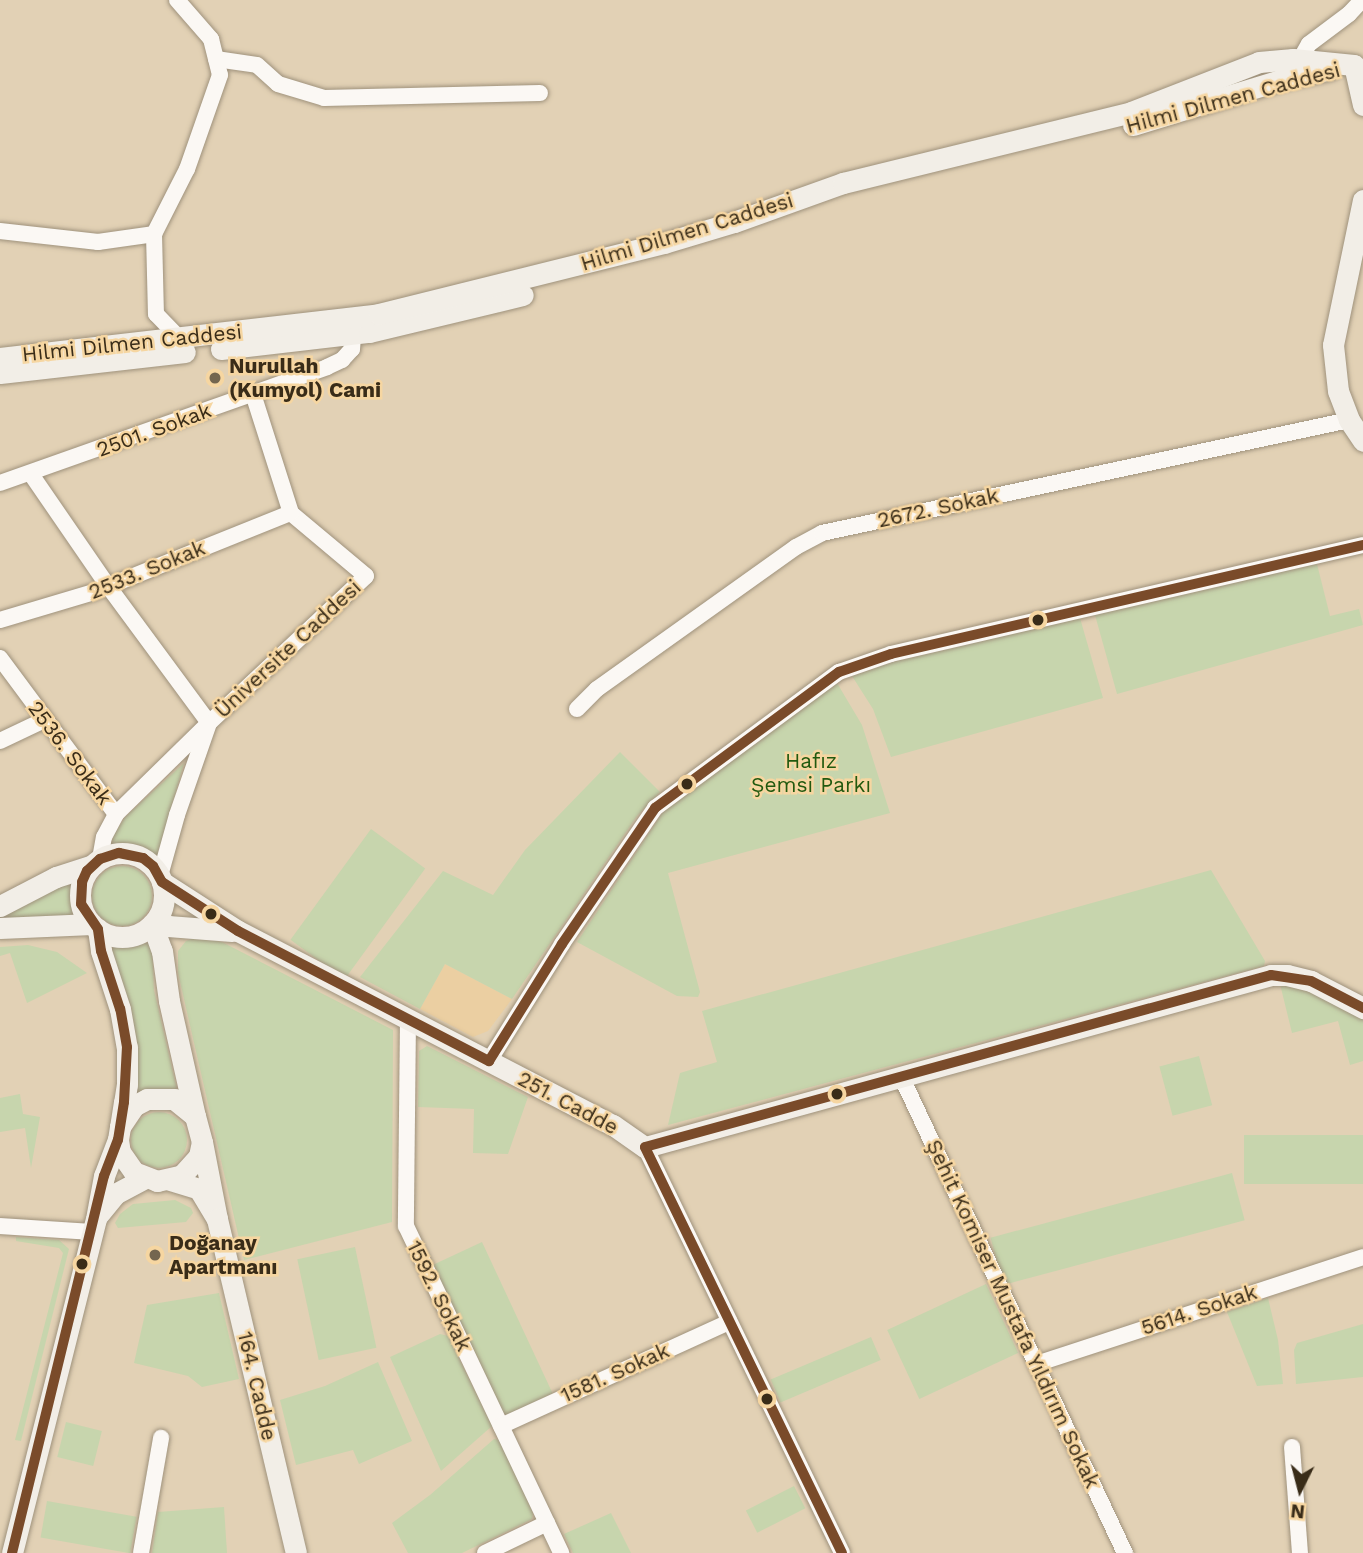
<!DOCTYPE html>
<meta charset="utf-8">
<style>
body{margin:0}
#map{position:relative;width:1363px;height:1553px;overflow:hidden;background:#e2d1b5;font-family:"Work Sans",sans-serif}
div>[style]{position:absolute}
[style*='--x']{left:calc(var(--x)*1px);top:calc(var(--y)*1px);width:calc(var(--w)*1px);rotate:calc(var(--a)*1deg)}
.built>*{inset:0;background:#ebcfa2}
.green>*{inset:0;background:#c7d5ad;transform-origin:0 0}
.round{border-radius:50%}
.roads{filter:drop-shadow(0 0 2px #9f927c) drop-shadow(0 0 2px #9f927c)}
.street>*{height:16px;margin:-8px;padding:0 8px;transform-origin:8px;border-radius:8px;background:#fbf8f4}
.secondary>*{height:21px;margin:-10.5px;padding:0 10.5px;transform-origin:10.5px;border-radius:10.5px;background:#f2eee7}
.secondary>.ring{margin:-10.5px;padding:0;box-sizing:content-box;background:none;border:21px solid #f2eee7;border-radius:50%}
.bus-1>*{height:10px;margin:-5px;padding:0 5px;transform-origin:5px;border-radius:5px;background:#7a4b2a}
.dots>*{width:19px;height:19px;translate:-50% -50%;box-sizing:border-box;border:4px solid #f6d6a1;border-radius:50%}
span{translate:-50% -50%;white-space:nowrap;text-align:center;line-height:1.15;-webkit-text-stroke:5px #f6d6a1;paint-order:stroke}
.street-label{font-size:21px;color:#392c18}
.poi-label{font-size:21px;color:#392c18;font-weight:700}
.left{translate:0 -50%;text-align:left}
.park-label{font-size:21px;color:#21590f}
.north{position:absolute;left:1265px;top:1455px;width:70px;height:70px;-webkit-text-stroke:5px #f6d6a1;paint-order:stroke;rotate:186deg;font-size:19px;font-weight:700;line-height:28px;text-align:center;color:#392c18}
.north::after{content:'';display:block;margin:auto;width:24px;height:32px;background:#392c18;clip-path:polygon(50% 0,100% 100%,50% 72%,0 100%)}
</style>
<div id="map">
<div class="built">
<div style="clip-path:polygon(445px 964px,512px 999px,488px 1031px,473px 1037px,420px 1009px)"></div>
</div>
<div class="green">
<div style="clip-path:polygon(1317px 564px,1330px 616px,1359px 609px,1363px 625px,1117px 694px,1095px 615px)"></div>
<div style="clip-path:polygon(1080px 618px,1103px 698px,891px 757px,873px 709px,852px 676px,893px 662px)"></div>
<div style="clip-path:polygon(837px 683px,862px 725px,890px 813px,668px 873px,700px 992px,698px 997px,677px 996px,577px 942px,663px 812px)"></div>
<div style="clip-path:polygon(620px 752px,660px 792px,637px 816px,512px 999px,445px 964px,420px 1009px,360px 977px,443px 871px,493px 895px,525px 850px)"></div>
<div style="clip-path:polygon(184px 763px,157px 857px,133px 848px,110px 847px,114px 834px,126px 816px)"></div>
<div style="left:371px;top:829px;width:67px;height:137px;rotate:36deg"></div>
<div class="round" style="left:92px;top:866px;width:60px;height:60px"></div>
<div style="clip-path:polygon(1211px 870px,1265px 961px,1264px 966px,668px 1125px,680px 1073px,717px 1062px,702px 1011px)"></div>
<div style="clip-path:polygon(77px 877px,72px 893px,75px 918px,0 920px,0 912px)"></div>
<div style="clip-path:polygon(193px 938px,222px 942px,393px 1030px,392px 1222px,244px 1260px,178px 973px,178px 951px,186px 941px)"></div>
<div style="clip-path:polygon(152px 942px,154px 990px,177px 1090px,134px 1097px,133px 1023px,107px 945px,127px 946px)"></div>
<div style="clip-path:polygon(28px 945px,57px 952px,87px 973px,27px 1003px,10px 953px,0 956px,0 947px)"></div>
<div style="clip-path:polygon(1280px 984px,1299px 986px,1363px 1018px,1363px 1061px,1350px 1065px,1338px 1021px,1292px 1033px)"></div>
<div style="clip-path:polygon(427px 1046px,528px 1097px,508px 1154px,473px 1153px,474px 1109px,418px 1107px,419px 1051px)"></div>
<div style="left:1199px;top:1056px;width:51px;height:41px;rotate:75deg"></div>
<div style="clip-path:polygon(20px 1094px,23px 1114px,40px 1117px,31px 1168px,25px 1128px,0 1132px,0 1098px)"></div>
<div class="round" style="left:131px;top:1112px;width:56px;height:56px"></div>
<div style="left:1363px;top:1135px;width:49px;height:119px;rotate:90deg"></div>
<div style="left:1232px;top:1173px;width:49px;height:250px;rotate:75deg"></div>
<div style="clip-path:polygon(175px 1200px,191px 1208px,193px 1213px,186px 1222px,118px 1228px,115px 1223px,120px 1214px,133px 1204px)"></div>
<div style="clip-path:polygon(16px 1237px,59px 1240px,69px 1249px,21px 1441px,15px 1440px,63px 1253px,59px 1248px,16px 1241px)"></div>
<div style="left:482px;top:1242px;width:167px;height:55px;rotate:65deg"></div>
<div style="left:355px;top:1247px;width:103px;height:59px;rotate:78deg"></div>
<div style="left:986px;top:1284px;width:76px;height:109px;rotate:65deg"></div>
<div style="clip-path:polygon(219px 1293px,239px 1379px,202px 1387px,188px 1376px,134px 1363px,147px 1305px)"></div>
<div style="clip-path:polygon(1268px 1298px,1278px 1340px,1283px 1384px,1257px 1386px,1227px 1312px)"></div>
<div style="clip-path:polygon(1363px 1324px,1363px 1377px,1296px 1384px,1294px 1350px,1297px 1343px)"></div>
<div style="clip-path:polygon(440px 1334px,448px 1336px,492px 1426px,441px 1471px,390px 1357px)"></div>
<div style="left:871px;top:1337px;width:25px;height:109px;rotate:67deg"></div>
<div style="clip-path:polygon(378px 1362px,412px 1441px,359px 1464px,353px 1450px,296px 1465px,280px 1400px,325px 1386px)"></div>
<div style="left:66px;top:1422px;width:37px;height:36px;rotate:14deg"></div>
<div style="clip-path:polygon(494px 1439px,500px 1440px,533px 1513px,532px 1519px,462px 1553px,408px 1553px,392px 1523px,430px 1495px)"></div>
<div style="left:794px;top:1486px;width:25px;height:54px;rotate:63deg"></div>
<div style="left:47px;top:1501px;width:91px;height:37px;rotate:10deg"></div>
<div style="clip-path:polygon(224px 1507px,227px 1553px,152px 1553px,158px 1512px)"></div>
<div style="clip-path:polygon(611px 1513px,631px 1553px,573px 1553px,564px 1534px)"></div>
</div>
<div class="roads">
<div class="street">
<div style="--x:177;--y:0;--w:52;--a:48.9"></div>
<div style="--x:211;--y:39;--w:37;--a:76"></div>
<div style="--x:220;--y:75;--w:100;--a:109.3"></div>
<div style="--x:187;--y:169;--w:73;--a:116.9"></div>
<div style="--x:154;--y:234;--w:80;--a:88.6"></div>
<div style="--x:156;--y:314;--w:33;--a:46"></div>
<div style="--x:216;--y:59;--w:41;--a:8.3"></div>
<div style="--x:257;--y:65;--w:28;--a:42"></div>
<div style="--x:278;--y:84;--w:48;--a:16.9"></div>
<div style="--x:324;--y:98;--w:216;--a:-1.3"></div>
<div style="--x:1296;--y:67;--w:26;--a:-61"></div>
<div style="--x:1309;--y:44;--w:50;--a:-36.9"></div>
<div style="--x:1349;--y:14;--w:19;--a:-47"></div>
<div style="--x:0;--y:231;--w:99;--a:6.4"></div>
<div style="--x:98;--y:242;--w:57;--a:-8.1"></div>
<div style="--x:31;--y:474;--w:136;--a:55.5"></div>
<div style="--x:108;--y:586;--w:170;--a:53.6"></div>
<div style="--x:209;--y:723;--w:215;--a:-43.1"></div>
<div style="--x:366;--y:576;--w:98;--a:-140"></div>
<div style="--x:291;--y:513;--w:125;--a:-107.7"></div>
<div style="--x:0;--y:483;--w:347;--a:-19.5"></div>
<div style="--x:327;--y:367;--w:17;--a:-25"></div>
<div style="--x:342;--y:360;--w:15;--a:-48"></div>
<div style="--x:352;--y:349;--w:25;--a:-85"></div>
<div style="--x:0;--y:620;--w:98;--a:-16.6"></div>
<div style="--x:94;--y:592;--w:212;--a:-21.9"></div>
<div style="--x:0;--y:658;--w:194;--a:53.4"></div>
<div style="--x:577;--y:709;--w:28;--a:-45"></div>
<div style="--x:597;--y:689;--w:244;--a:-35.5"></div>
<div style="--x:796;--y:547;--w:30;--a:-28"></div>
<div style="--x:822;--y:533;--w:539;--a:-12.1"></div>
<div style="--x:0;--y:741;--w:49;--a:-25.5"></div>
<div style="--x:100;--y:859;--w:22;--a:-80"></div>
<div style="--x:104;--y:837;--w:26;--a:-62"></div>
<div style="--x:116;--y:814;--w:130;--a:-44.4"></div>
<div style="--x:209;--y:723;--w:97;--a:109.2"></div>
<div style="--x:177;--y:815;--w:63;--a:105.6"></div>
<div style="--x:408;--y:1019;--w:207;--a:90.6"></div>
<div style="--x:406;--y:1226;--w:362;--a:64.6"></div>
<div style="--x:489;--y:1061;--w:138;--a:-58"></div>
<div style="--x:562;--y:944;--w:165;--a:-55.6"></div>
<div style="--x:655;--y:808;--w:229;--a:-36.5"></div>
<div style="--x:839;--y:672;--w:55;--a:-19.1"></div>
<div style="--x:891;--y:654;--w:484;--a:-13"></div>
<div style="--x:901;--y:1076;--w:527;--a:64.85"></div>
<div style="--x:645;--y:1147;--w:451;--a:64.1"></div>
<div style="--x:0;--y:1226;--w:92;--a:3.7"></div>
<div style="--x:1036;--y:1364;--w:344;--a:-18.1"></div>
<div style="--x:501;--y:1426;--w:251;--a:-24.5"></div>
<div style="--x:1292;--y:1447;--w:106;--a:85.7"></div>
<div style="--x:141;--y:1553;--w:117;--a:-80.1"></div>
<div style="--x:485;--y:1553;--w:69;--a:-25.8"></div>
</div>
<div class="secondary">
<div style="--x:1354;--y:65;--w:41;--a:77.3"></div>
<div style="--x:1133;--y:125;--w:154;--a:-17"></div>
<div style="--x:1280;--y:80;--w:52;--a:-12.2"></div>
<div style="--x:1363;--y:200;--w:148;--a:101.7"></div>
<div style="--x:1333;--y:345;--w:46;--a:83.8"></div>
<div style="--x:1338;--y:391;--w:31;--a:69"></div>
<div style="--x:1349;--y:420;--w:25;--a:56"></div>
<div style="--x:221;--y:349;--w:149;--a:-6.6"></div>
<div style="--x:369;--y:332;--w:158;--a:-13.5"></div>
<div style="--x:0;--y:358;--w:382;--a:-6.6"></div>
<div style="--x:379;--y:314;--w:294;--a:-14"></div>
<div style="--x:664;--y:243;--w:73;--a:-16.7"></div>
<div style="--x:734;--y:222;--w:116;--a:-19.7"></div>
<div style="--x:843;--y:183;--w:297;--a:-13.8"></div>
<div style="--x:1131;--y:112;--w:137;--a:-21.3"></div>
<div style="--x:1259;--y:62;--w:34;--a:-5"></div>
<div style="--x:1293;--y:59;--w:61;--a:5.6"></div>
<div style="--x:0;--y:373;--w:186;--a:-6.5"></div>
<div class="ring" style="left:80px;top:853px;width:63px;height:63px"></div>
<div style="--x:162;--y:882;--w:90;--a:32.8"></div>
<div style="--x:238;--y:931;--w:422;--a:27.4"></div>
<div style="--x:613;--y:1125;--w:39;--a:35"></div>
<div style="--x:645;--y:1147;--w:649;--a:-15.36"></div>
<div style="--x:1271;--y:975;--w:16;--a:0"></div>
<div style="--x:1287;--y:975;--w:25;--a:14"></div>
<div style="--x:1311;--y:981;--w:59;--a:27.4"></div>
<div style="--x:0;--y:906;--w:63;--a:-27.4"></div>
<div style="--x:56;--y:877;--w:39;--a:-18"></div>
<div style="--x:155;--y:921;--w:14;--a:21"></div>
<div style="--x:168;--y:926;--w:64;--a:4.5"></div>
<div style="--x:152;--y:924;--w:29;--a:70"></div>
<div style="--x:162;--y:951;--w:50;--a:82"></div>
<div style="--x:169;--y:1001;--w:118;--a:77.3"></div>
<div style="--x:0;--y:928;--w:92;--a:-2.5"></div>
<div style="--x:98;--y:929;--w:22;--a:82"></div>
<div style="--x:101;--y:951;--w:61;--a:71.9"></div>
<div style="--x:120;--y:1009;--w:39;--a:80"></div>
<div style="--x:127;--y:1047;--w:37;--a:90"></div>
<div style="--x:127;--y:1084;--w:18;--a:99"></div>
<div style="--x:124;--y:1102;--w:25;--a:99"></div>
<div style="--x:120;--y:1127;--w:13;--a:99"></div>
<div style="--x:118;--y:1140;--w:12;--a:81"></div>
<div style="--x:120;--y:1152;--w:24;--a:55"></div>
<div style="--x:134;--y:1172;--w:25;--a:21"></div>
<div style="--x:157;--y:1181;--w:26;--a:-13"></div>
<div style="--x:182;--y:1175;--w:25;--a:-48"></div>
<div style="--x:199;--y:1156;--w:14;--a:-78"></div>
<div style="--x:202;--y:1142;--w:27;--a:-105"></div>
<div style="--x:195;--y:1116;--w:27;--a:-141"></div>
<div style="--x:174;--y:1099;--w:27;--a:180"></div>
<div style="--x:147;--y:1099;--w:15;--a:152"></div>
<div style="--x:134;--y:1106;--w:25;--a:124"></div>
<div style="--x:170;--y:1180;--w:30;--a:17"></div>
<div style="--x:199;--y:1189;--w:35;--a:59"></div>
<div style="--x:217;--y:1219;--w:78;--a:-101"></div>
<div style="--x:99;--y:1214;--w:26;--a:-51"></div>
<div style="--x:115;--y:1194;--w:34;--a:-28"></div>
<div style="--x:217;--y:1219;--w:343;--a:76.7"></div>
<div style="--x:12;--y:1553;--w:344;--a:-75.9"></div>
<div style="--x:96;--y:1219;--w:44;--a:-79.5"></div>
<div style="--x:104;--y:1176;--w:39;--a:-69"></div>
</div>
</div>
<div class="bus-1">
<div style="--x:12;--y:1553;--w:388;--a:-76.3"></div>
<div style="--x:104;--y:1176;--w:39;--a:-69"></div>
<div style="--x:118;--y:1140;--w:38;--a:-81"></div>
<div style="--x:124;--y:1102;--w:55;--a:-86.9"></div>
<div style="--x:127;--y:1047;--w:39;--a:-100"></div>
<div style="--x:120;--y:1009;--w:61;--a:-108.1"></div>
<div style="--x:101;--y:951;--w:22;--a:-98"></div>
<div style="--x:98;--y:929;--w:30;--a:-124"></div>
<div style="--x:81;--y:904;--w:22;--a:-87"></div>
<div style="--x:82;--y:882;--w:12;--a:-66"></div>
<div style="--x:87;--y:871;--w:18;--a:-43"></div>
<div style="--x:100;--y:859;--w:20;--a:-18"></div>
<div style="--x:119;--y:853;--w:25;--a:12"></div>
<div style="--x:143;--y:858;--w:13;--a:39"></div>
<div style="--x:153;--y:866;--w:18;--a:61"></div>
<div style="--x:162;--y:882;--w:90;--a:32.8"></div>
<div style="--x:238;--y:931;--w:283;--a:27.4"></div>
<div style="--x:489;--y:1061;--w:138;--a:-58"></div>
<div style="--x:562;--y:944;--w:165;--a:-55.6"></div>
<div style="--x:655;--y:808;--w:229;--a:-36.5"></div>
<div style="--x:839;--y:672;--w:55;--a:-19.1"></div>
<div style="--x:891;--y:654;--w:484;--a:-13"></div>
<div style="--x:842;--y:1553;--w:451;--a:-115.9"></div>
<div style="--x:645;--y:1147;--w:649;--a:-15.36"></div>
<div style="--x:1271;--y:975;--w:40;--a:8.5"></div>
<div style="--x:1311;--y:981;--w:59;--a:27.4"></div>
</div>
<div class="dots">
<div style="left:215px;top:378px;background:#74664f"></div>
<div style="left:1038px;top:620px;background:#392c18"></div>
<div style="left:687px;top:784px;background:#392c18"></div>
<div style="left:211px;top:914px;background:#392c18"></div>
<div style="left:837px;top:1094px;background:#392c18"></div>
<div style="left:155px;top:1255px;background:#74664f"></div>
<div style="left:82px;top:1264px;background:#392c18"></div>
<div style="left:767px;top:1399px;background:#392c18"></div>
</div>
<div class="street-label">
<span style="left:1233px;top:98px;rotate:-15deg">Hilmi Dilmen Caddesi</span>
<span style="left:687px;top:232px;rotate:-17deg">Hilmi Dilmen Caddesi</span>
<span style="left:132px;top:343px;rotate:-6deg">Hilmi Dilmen Caddesi</span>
<span style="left:154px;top:430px;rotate:-20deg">2501. Sokak</span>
<span style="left:938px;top:508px;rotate:-12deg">2672. Sokak</span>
<span style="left:147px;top:570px;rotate:-22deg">2533. Sokak</span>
<span style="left:288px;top:649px;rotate:-43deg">Üniversite Caddesi</span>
<span style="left:70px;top:753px;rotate:53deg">2536. Sokak</span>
<span style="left:568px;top:1103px;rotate:28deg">251. Cadde</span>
<span style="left:439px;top:1296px;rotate:64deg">1592. Sokak</span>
<span style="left:1199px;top:1310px;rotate:-18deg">5614. Sokak</span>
<span style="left:1013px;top:1314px;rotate:65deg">Şehit Komiser Mustafa Yıldırım Sokak</span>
<span style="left:615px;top:1373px;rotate:-24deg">1581. Sokak</span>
<span style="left:257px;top:1386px;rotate:77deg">164. Cadde</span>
</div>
<div class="poi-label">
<span class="left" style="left:229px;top:378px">Nurullah<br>(Kumyol) Cami</span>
<span class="left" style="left:169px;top:1255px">Doğanay<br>Apartmanı</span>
</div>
<div class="park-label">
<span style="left:811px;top:773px">Hafız<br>Şemsi Parkı</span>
</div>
<div class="north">N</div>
</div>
